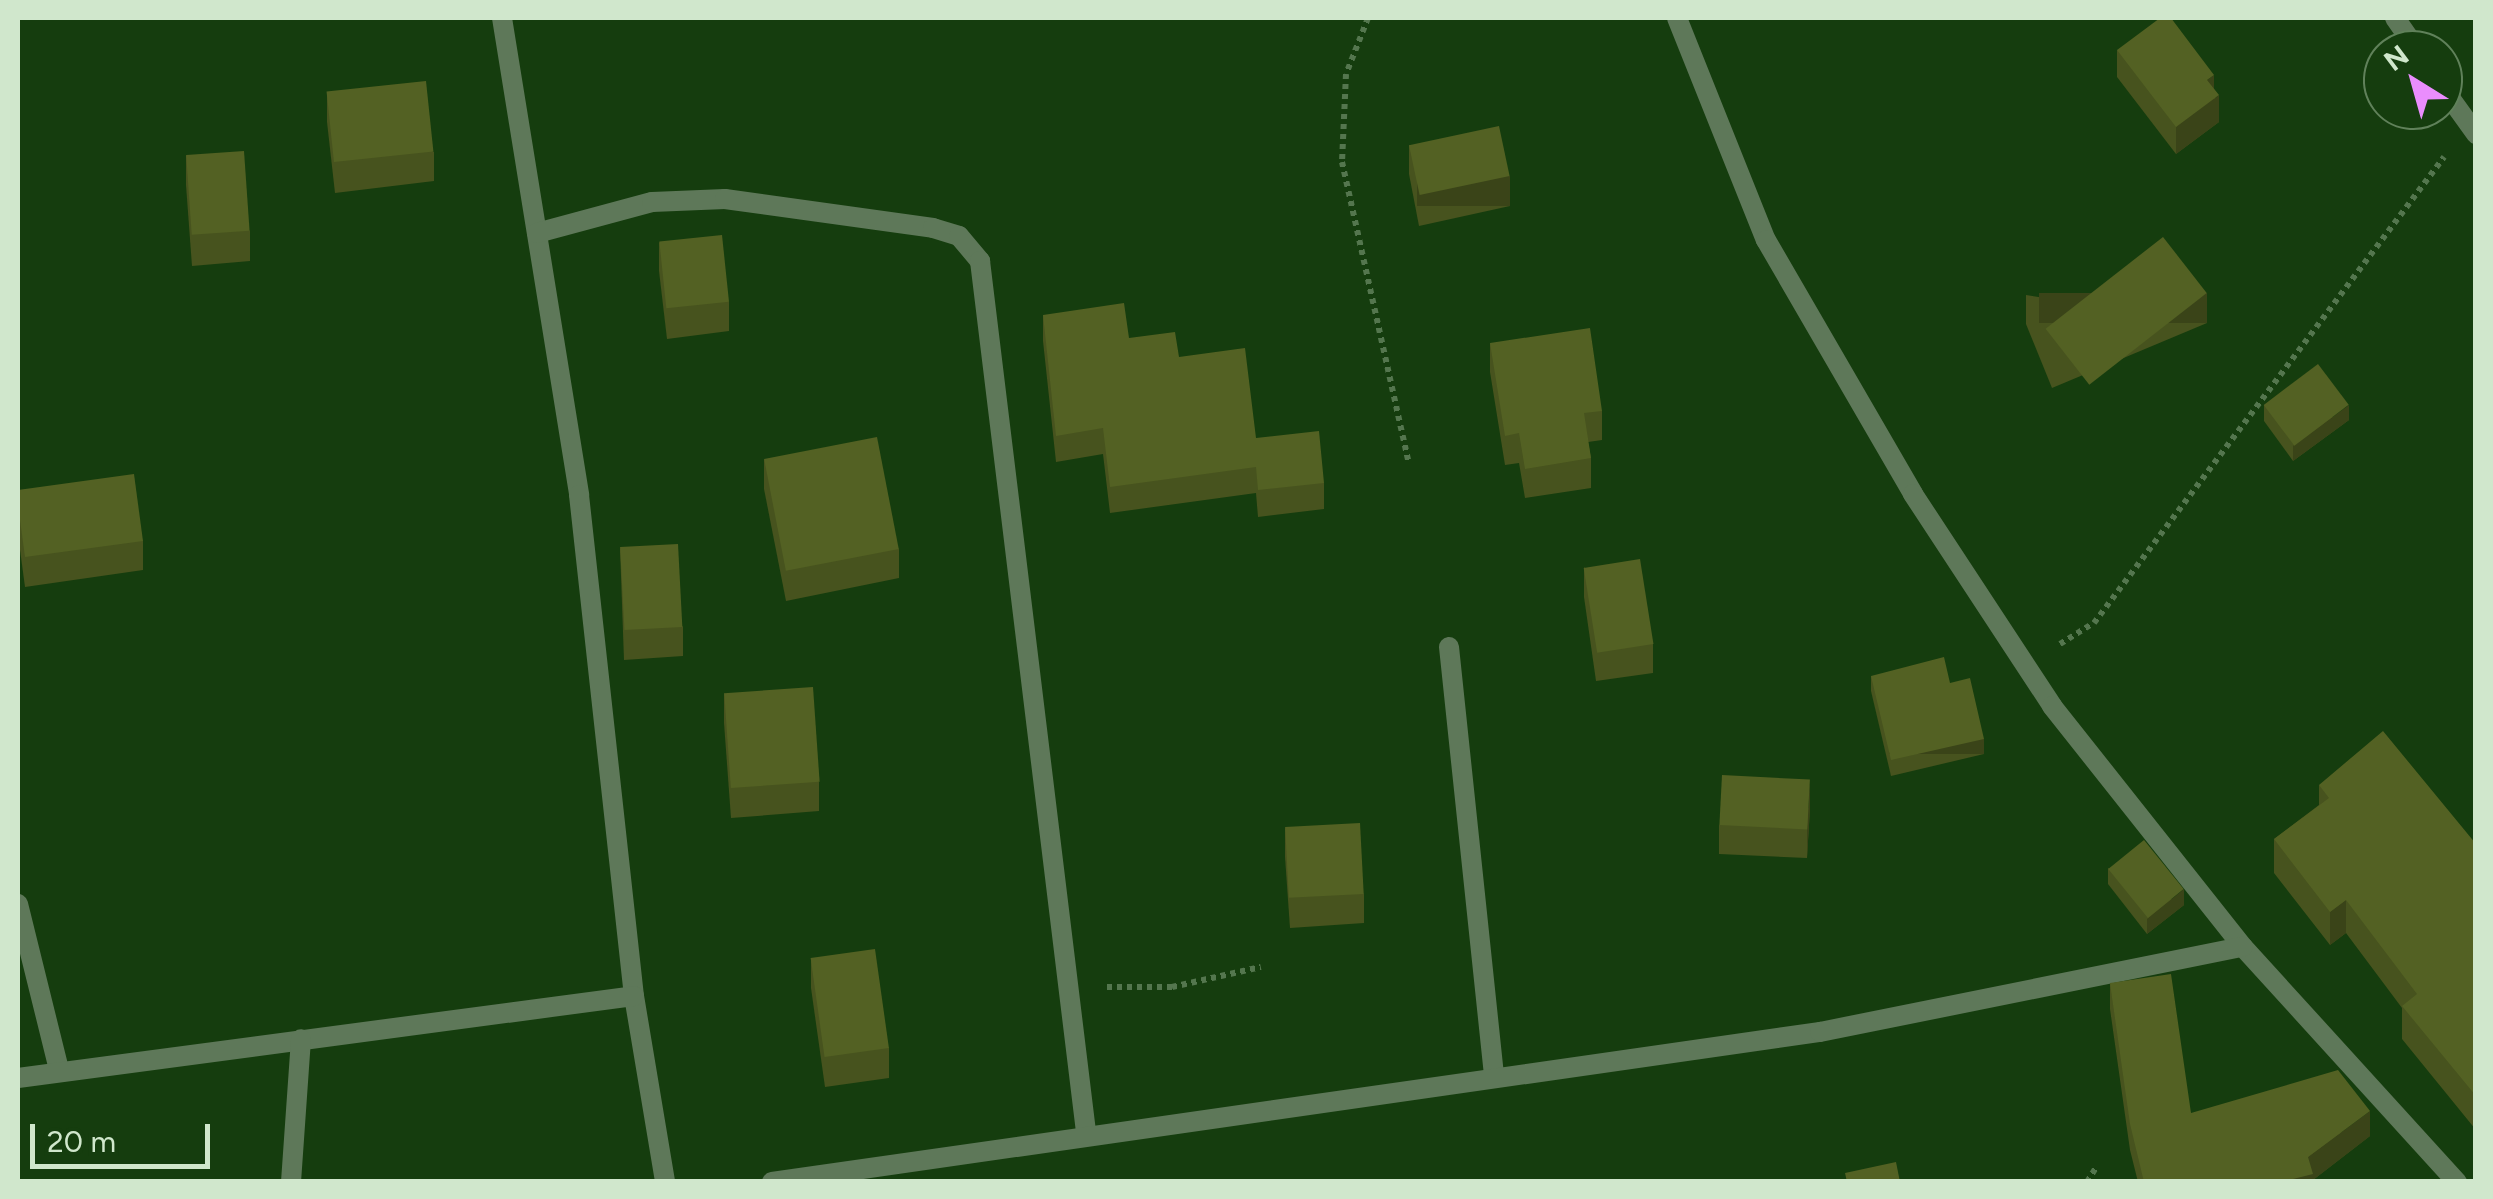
<!DOCTYPE html>
<style>
body{margin:0}
#map{position:relative;width:2493px;height:1199px;overflow:hidden;background:#153d0e;font-family:Figtree,sans-serif}
div>[style]{position:absolute}
[style*='--x']{left:calc(var(--x)*1px);top:calc(var(--y)*1px);width:calc(var(--w)*1px);rotate:calc(var(--a)*1deg)}
.path>*{height:6px;margin-top:-3px;transform-origin:0;background:repeating-linear-gradient(90deg,#54764e 0 5px,transparent 0 10px)}
.street>*{height:20px;margin:-10px;padding:0 10px;transform-origin:10px;border-radius:10px;background:#5e7859}
.wall>*{inset:0;background:#47531e}
.shaded-wall>*{inset:0;background:#3a4418;transform-origin:0 0}
.building>*{inset:0;background:#536123;transform-origin:0 0}
span{translate:-50% -50%;white-space:nowrap;text-align:center;line-height:1.15;-webkit-text-stroke:8px #153d0e;paint-order:stroke}
.frame{position:absolute;inset:0;border:20px solid #d0e7cc;pointer-events:none}
.north{position:absolute;left:2363px;top:30px;width:100px;height:100px;box-sizing:border-box;background:#153d0e;border:2px solid #60815a;border-radius:50%;rotate:323deg;font-size:28px;font-weight:700;line-height:40px;text-align:center;color:#d0e7cc}
.north::after{content:'';display:block;margin:auto;width:35px;height:45px;background:#ea8dfd;clip-path:polygon(50% 0,100% 100%,50% 72%,0 100%)}
.scale{position:absolute;left:30px;top:1124px;width:180px;height:45px;box-sizing:border-box;border:5px solid #d0e7cc;border-top:0;padding-left:12px;font-size:30px;line-height:35px;white-space:nowrap;color:#d0e7cc;-webkit-text-stroke:8px #153d0e;paint-order:stroke}
</style>
<div id="map">
<div class="path">
<div style="--x:1368;--y:18;--w:60;--a:111.4"></div>
<div style="--x:1346;--y:74;--w:88;--a:92.6"></div>
<div style="--x:1342;--y:162;--w:308;--a:77.5"></div>
<div style="--x:2060;--y:644;--w:40;--a:-32"></div>
<div style="--x:2094;--y:623;--w:583;--a:-53.09"></div>
<div style="--x:1107;--y:987;--w:65;--a:0"></div>
<div style="--x:1172;--y:987;--w:91;--a:-12.7"></div>
<div style="--x:2087;--y:1182;--w:19;--a:-58"></div>
</div>
<div class="street">
<div style="--x:502;--y:18;--w:483;--a:80.8"></div>
<div style="--x:579;--y:495;--w:504;--a:83.74"></div>
<div style="--x:634;--y:996;--w:189;--a:80.5"></div>
<div style="--x:1677;--y:18;--w:239;--a:68.2"></div>
<div style="--x:1766;--y:240;--w:293;--a:59.9"></div>
<div style="--x:1913;--y:494;--w:254;--a:56.7"></div>
<div style="--x:2052;--y:706;--w:308;--a:51.6"></div>
<div style="--x:2243;--y:947;--w:318;--a:47.7"></div>
<div style="--x:2395;--y:18;--w:39;--a:55"></div>
<div style="--x:2443;--y:88;--w:57;--a:54.3"></div>
<div style="--x:537;--y:233;--w:119;--a:-15.1"></div>
<div style="--x:652;--y:202;--w:73;--a:-2.4"></div>
<div style="--x:725;--y:199;--w:210;--a:7.9"></div>
<div style="--x:933;--y:228;--w:27;--a:17"></div>
<div style="--x:959;--y:236;--w:33;--a:50"></div>
<div style="--x:980;--y:261;--w:877;--a:83.06"></div>
<div style="--x:1449;--y:647;--w:432;--a:84"></div>
<div style="--x:18;--y:904;--w:171;--a:76.1"></div>
<div style="--x:18;--y:1078;--w:621;--a:-7.58"></div>
<div style="--x:291;--y:1182;--w:143;--a:-86"></div>
<div style="--x:772;--y:1182;--w:1059;--a:-8.15"></div>
<div style="--x:1820;--y:1032;--w:431;--a:-11.4"></div>
</div>
<div class="wall">
<div style="clip-path:polygon(2117px 50px,2214px 88px,2219px 122px,2176px 154px,2117px 77px)"></div>
<div style="clip-path:polygon(327px 93px,434px 152px,434px 181px,335px 193px,327px 122px)"></div>
<div style="clip-path:polygon(1409px 145px,1510px 206px,1419px 226px,1409px 174px)"></div>
<div style="clip-path:polygon(186px 155px,250px 231px,250px 261px,192px 266px,186px 185px)"></div>
<div style="clip-path:polygon(659px 242px,729px 302px,729px 331px,667px 339px,659px 271px)"></div>
<div style="clip-path:polygon(2026px 295px,2207px 323px,2052px 388px,2026px 324px)"></div>
<div style="clip-path:polygon(1043px 315px,1129px 338px,1179px 357px,1256px 438px,1324px 483px,1324px 509px,1258px 517px,1256px 493px,1110px 513px,1103px 454px,1056px 462px,1043px 341px)"></div>
<div style="clip-path:polygon(1490px 343px,1602px 411px,1602px 440px,1588px 442px,1591px 458px,1591px 488px,1525px 498px,1519px 463px,1505px 465px,1490px 372px)"></div>
<div style="clip-path:polygon(2264px 405px,2349px 420px,2293px 461px,2264px 421px)"></div>
<div style="clip-path:polygon(764px 459px,899px 549px,899px 578px,786px 601px,764px 489px)"></div>
<div style="clip-path:polygon(18px 490px,143px 541px,143px 570px,25px 587px,18px 535px)"></div>
<div style="clip-path:polygon(620px 548px,683px 627px,683px 656px,624px 660px)"></div>
<div style="clip-path:polygon(1584px 567px,1653px 644px,1653px 673px,1596px 681px,1584px 597px)"></div>
<div style="clip-path:polygon(1871px 676px,1950px 683px,1984px 754px,1891px 776px,1871px 691px)"></div>
<div style="clip-path:polygon(724px 693px,819px 782px,819px 811px,731px 818px,724px 723px)"></div>
<div style="clip-path:polygon(2319px 785px,2476px 844px,2476px 1130px,2402px 1039px,2402px 1008px,2346px 933px,2330px 945px,2274px 873px,2274px 839px,2319px 805px)"></div>
<div style="clip-path:polygon(1810px 808px,1807px 858px,1719px 854px,1719px 825px)"></div>
<div style="clip-path:polygon(1285px 828px,1364px 894px,1364px 923px,1290px 928px,1285px 857px)"></div>
<div style="clip-path:polygon(2108px 868px,2184px 905px,2147px 934px,2108px 884px)"></div>
<div style="clip-path:polygon(811px 958px,889px 1048px,889px 1078px,825px 1087px,811px 988px)"></div>
<div style="clip-path:polygon(2110px 983px,2191px 1113px,2370px 1136px,2313px 1180px,2313px 1182px,2138px 1182px,2130px 1150px,2110px 1009px)"></div>
</div>
<div class="shaded-wall">
<div style="clip-path:polygon(2214px 75px,2214px 99px,2219px 95px,2219px 122px,2176px 154px,2176px 127px,2207px 80px)"></div>
<div style="left:1510px;top:176px;width:30px;height:93px;rotate:90deg"></div>
<div style="left:2207px;top:293px;width:30px;height:168px;rotate:90deg"></div>
<div style="clip-path:polygon(2349px 405px,2349px 420px,2293px 461px,2293px 446px)"></div>
<div style="left:1984px;top:739px;width:15px;height:95px;rotate:90deg"></div>
<div style="clip-path:polygon(1810px 779px,1810px 808px,1807px 858px,1807px 828px)"></div>
<div style="clip-path:polygon(2184px 889px,2184px 905px,2147px 934px,2147px 919px)"></div>
<div style="clip-path:polygon(2346px 900px,2346px 933px,2330px 945px,2330px 912px)"></div>
<div style="clip-path:polygon(2370px 1111px,2370px 1136px,2313px 1180px,2313px 1182px,2281px 1182px,2308px 1157px)"></div>
</div>
<div class="building">
<div style="clip-path:polygon(2160px 18px,2171px 18px,2214px 75px,2207px 80px,2219px 95px,2176px 127px,2117px 50px)"></div>
<div style="left:426px;top:81px;width:71px;height:100px;rotate:84deg"></div>
<div style="left:1499px;top:126px;width:51px;height:92px;rotate:78deg"></div>
<div style="left:244px;top:151px;width:80px;height:58px;rotate:86deg"></div>
<div style="left:722px;top:235px;width:67px;height:63px;rotate:84deg"></div>
<div style="left:2163px;top:237px;width:71px;height:149px;rotate:52deg"></div>
<div style="clip-path:polygon(1124px 303px,1129px 338px,1175px 332px,1179px 357px,1245px 348px,1256px 438px,1319px 431px,1324px 483px,1258px 490px,1256px 467px,1110px 487px,1103px 428px,1056px 436px,1043px 315px)"></div>
<div style="clip-path:polygon(1590px 328px,1602px 411px,1584px 413px,1591px 458px,1525px 469px,1519px 433px,1505px 436px,1490px 343px)"></div>
<div style="left:2318px;top:364px;width:51px;height:68px;rotate:53deg"></div>
<div style="left:877px;top:437px;width:114px;height:115px;rotate:79deg"></div>
<div style="clip-path:polygon(134px 474px,143px 541px,25px 557px,18px 505px,18px 490px)"></div>
<div style="left:678px;top:544px;width:83px;height:58px;rotate:87deg"></div>
<div style="left:1640px;top:559px;width:86px;height:57px;rotate:81deg"></div>
<div style="clip-path:polygon(1944px 657px,1950px 683px,1970px 678px,1984px 739px,1891px 760px,1871px 676px)"></div>
<div style="left:813px;top:687px;width:95px;height:89px;rotate:86deg"></div>
<div style="clip-path:polygon(2383px 731px,2476px 844px,2476px 1096px,2402px 1006px,2417px 994px,2346px 900px,2330px 912px,2274px 839px,2329px 798px,2319px 785px)"></div>
<div style="left:1722px;top:775px;width:88px;height:50px;rotate:3deg"></div>
<div style="left:1360px;top:823px;width:71px;height:75px;rotate:87deg"></div>
<div style="left:2144px;top:840px;width:63px;height:46px;rotate:51deg"></div>
<div style="left:875px;top:949px;width:100px;height:65px;rotate:82deg"></div>
<div style="clip-path:polygon(2171px 974px,2191px 1113px,2338px 1070px,2370px 1111px,2308px 1157px,2313px 1174px,2281px 1182px,2144px 1182px,2130px 1124px,2110px 983px)"></div>
<div style="clip-path:polygon(1896px 1162px,1900px 1182px,1847px 1182px,1845px 1173px)"></div>
</div>
<div class="frame"></div>
<div class="north">N</div>
<div class="scale">20 m</div>
</div>
